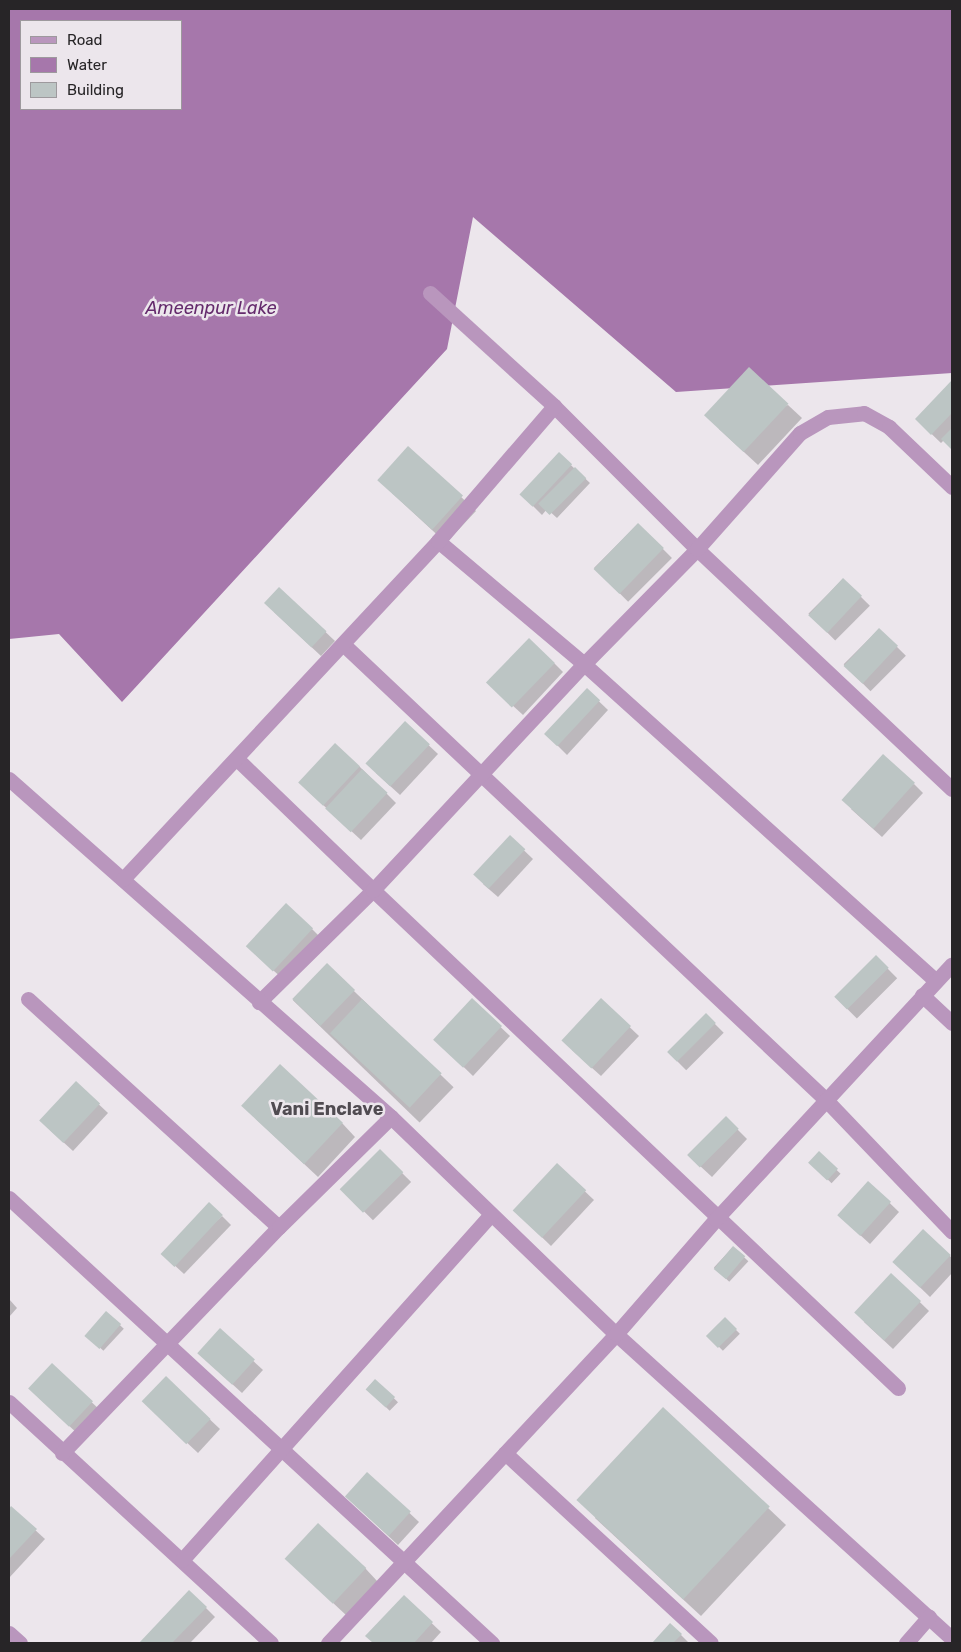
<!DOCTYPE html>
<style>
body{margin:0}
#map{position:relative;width:961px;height:1652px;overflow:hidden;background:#ece6ec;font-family:Rubik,sans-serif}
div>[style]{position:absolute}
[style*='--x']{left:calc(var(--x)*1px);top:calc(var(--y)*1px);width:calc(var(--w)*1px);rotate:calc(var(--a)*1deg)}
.water>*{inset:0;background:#a677ab}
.shadow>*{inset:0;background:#0003;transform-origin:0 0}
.building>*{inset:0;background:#bcc5c4;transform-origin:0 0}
.minor>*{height:15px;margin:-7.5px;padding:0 7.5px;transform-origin:7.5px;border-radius:7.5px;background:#b996bd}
span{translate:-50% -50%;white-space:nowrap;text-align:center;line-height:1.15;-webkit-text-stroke:5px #ece6ec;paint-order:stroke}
.water-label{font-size:18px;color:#642a6c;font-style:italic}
.neighbourhood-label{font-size:18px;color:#504b51;font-weight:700}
.frame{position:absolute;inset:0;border:10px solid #272527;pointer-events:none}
.legend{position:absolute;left:20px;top:20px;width:162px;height:90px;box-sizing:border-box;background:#ece6ec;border:1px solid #9d999d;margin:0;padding:6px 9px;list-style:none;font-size:15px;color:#272527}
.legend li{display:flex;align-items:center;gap:10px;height:25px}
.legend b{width:25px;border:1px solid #9d999d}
</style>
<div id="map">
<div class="water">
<div style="clip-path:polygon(evenodd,9px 9px,952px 9px,952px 373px,676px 392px,473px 217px,447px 349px,122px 702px,59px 634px,9px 639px,9px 9px,21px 21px,181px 21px,181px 109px,21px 109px,21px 21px)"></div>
</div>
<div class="shadow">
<div style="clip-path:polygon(952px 382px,952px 448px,944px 440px,941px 443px,916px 419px)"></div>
<div style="clip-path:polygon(788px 405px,802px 418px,758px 465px,719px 429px)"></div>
<div style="clip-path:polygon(409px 448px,476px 511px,446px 543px,392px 493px)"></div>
<div style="clip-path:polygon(559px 454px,590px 483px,557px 518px,547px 509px,542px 515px,521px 494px)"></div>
<div style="left:638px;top:524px;width:48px;height:62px;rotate:45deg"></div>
<div style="left:843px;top:579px;width:38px;height:49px;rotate:45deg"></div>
<div style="clip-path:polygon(279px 588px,335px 641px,321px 656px,274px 612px)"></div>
<div style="left:879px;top:629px;width:38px;height:50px;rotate:45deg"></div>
<div style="clip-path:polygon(554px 663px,563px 672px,523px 715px,498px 692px)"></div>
<div style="clip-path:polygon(587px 690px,608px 710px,567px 755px,555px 743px)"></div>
<div style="clip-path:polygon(405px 723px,438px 754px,400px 795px,376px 773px)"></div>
<div style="clip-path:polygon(359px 766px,396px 803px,361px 840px,309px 792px)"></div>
<div style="clip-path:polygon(914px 784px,923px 793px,882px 837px,851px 809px)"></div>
<div style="clip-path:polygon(510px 837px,533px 859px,498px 897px,483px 884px)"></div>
<div style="clip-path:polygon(312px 929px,321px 938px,283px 979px,256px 955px)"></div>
<div style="left:876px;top:957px;width:30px;height:57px;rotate:45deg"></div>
<div style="left:327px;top:965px;width:176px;height:49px;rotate:44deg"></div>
<div style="clip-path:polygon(472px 1000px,510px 1036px,473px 1076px,444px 1048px)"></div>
<div style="clip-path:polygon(601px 1000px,639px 1036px,601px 1076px,572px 1050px)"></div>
<div style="left:706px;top:1015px;width:25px;height:53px;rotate:45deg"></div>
<div style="clip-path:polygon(76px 1083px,108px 1113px,73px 1151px,50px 1130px)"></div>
<div style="clip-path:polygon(726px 1118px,747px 1139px,712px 1177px,699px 1165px)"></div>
<div style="clip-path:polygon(256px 1119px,342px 1123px,355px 1137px,318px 1177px)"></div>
<div style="left:380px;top:1151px;width:44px;height:54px;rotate:45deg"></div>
<div style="left:819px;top:1153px;width:30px;height:13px;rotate:44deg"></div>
<div style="clip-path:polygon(557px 1165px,594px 1200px,551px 1246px,523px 1219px)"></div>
<div style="clip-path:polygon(868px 1182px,899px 1212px,870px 1244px,847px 1223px)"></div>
<div style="clip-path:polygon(222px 1216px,231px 1225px,184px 1274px,171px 1262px)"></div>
<div style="clip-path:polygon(923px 1231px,952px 1258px,952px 1273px,930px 1297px,903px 1271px)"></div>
<div style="left:733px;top:1247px;width:21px;height:28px;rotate:43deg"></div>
<div style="clip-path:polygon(892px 1275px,929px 1311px,893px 1349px,864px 1322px)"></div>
<div style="clip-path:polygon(9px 1299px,17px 1308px,9px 1317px)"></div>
<div style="left:107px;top:1313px;width:23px;height:30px;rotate:43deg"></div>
<div style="left:725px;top:1319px;width:21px;height:24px;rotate:45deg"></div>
<div style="clip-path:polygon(220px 1330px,263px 1370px,242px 1393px,208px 1362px)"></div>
<div style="clip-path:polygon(52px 1365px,101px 1411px,79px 1435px,38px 1397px)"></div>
<div style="clip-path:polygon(166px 1378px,220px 1429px,198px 1453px,153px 1411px)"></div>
<div style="left:375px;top:1380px;width:32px;height:12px;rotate:44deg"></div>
<div style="clip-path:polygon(663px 1409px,786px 1525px,701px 1616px,595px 1518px)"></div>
<div style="clip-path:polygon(367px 1473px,419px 1522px,398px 1545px,355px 1505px)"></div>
<div style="clip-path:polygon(11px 1508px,45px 1539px,9px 1578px,9px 1510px)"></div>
<div style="clip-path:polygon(365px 1568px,378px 1582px,347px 1616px,300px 1572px)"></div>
<div style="clip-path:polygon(190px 1592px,215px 1617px,190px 1643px,141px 1643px)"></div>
<div style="clip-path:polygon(404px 1597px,441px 1632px,431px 1643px,374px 1643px,367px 1636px)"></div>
<div style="clip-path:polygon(670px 1625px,681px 1635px,689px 1643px,653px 1643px)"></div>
</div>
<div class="building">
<div style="left:749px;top:367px;width:54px;height:66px;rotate:43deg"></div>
<div style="clip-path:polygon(952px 380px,952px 413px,931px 435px,915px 419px)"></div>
<div style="clip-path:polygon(952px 428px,952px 450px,941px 439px)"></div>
<div style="left:408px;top:446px;width:74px;height:46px;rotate:42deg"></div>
<div style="left:559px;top:452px;width:18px;height:58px;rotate:43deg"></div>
<div style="left:575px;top:467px;width:16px;height:52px;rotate:45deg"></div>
<div style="left:638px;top:523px;width:36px;height:64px;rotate:44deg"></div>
<div style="left:843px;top:578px;width:26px;height:51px;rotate:43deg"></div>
<div style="left:279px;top:587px;width:65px;height:22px;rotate:43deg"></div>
<div style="left:879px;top:628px;width:26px;height:52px;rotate:43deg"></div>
<div style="left:529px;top:638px;width:36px;height:62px;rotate:44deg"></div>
<div style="left:587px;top:688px;width:18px;height:63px;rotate:43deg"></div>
<div style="left:405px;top:721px;width:34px;height:58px;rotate:43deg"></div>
<div style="left:335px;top:743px;width:34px;height:54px;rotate:43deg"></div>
<div style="left:883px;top:754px;width:43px;height:62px;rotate:42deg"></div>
<div style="left:362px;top:769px;width:35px;height:54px;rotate:43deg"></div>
<div style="left:510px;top:835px;width:21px;height:54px;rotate:43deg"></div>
<div style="left:286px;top:903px;width:37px;height:59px;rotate:43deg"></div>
<div style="left:876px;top:955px;width:18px;height:59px;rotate:45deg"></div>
<div style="left:327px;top:963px;width:39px;height:50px;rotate:44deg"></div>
<div style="left:472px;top:998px;width:41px;height:57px;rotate:43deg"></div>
<div style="left:601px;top:998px;width:41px;height:58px;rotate:43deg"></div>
<div style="left:362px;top:999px;width:109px;height:47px;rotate:43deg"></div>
<div style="left:706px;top:1013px;width:14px;height:55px;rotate:45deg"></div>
<div style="left:280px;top:1064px;width:86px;height:57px;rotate:43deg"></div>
<div style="left:76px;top:1081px;width:33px;height:54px;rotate:43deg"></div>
<div style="left:726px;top:1116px;width:18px;height:55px;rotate:45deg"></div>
<div style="left:380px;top:1149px;width:33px;height:57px;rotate:45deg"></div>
<div style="left:819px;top:1151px;width:26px;height:16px;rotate:43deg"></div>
<div style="left:557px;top:1163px;width:40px;height:65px;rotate:43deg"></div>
<div style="left:868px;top:1181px;width:31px;height:46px;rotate:42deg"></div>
<div style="left:209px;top:1202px;width:19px;height:71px;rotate:43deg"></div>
<div style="left:923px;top:1229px;width:38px;height:45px;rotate:43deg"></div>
<div style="left:733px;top:1246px;width:16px;height:30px;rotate:40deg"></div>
<div style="left:891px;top:1273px;width:41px;height:54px;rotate:43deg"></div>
<div style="left:106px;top:1311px;width:20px;height:33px;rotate:41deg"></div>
<div style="left:725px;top:1317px;width:17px;height:27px;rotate:45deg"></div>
<div style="left:220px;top:1328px;width:47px;height:34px;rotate:42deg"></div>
<div style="left:52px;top:1363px;width:56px;height:35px;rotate:43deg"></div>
<div style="left:166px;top:1376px;width:62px;height:35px;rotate:44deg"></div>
<div style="left:375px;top:1379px;width:27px;height:14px;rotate:42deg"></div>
<div style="left:663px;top:1407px;width:146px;height:127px;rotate:43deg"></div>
<div style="left:367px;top:1472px;width:59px;height:33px;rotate:42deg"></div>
<div style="clip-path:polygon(11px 1506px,37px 1529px,9px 1559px,9px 1509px)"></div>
<div style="left:318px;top:1523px;width:66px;height:49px;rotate:43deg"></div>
<div style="clip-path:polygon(189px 1590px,207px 1607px,172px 1643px,139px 1643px)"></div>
<div style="clip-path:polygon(404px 1595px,433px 1622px,414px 1643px,373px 1643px,365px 1636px)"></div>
<div style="clip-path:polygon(670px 1623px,682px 1634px,673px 1643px,652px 1643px)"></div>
</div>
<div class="minor">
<div style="--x:430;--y:293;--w:168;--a:42.3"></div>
<div style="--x:554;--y:406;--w:202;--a:45"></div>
<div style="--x:697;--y:549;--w:350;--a:43.3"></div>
<div style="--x:438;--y:541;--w:191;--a:40.1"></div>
<div style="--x:584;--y:664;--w:472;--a:42"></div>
<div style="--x:343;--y:644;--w:664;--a:43.35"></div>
<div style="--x:826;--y:1100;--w:182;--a:46.3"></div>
<div style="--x:237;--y:759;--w:189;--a:43.9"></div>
<div style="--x:373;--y:890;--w:160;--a:135.5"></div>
<div style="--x:9;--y:779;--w:510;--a:41.5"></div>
<div style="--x:391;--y:1117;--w:313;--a:44"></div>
<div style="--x:616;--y:1334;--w:454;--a:42.2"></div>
<div style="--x:123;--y:879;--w:462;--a:-47"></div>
<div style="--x:438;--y:541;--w:178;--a:-49.3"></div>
<div style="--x:922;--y:995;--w:41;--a:43"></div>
<div style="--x:28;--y:999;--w:339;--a:42.3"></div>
<div style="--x:9;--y:1198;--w:657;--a:42.66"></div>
<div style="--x:898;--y:1388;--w:724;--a:-136.51"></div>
<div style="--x:373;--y:890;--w:309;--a:-47"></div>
<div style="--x:584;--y:664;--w:161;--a:-45.5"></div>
<div style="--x:697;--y:549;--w:155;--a:-48.4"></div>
<div style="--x:800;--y:433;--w:32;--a:-30"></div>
<div style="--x:828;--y:417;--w:36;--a:-6"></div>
<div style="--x:864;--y:413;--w:29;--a:29"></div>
<div style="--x:889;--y:427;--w:87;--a:43.6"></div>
<div style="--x:9;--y:1402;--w:356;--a:42.6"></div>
<div style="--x:62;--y:1453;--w:313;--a:-46.2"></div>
<div style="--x:279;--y:1227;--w:157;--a:-44.5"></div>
<div style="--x:505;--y:1453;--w:280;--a:42.7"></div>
<div style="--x:182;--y:1560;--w:463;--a:-48.2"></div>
<div style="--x:9;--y:1633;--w:15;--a:42"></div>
<div style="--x:328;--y:1643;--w:422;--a:-47"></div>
<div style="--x:616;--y:1334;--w:152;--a:-49"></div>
<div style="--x:716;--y:1219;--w:347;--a:-47.2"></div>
<div style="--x:906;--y:1643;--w:35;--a:-49"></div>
</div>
<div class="water-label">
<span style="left:211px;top:308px">Ameenpur Lake</span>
</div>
<div class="neighbourhood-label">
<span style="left:327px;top:1109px">Vani Enclave</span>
</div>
<div class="frame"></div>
<ul class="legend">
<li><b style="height:6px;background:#b996bd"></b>Road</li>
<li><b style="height:14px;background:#a677ab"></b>Water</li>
<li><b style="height:14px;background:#bcc5c4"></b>Building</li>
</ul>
</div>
